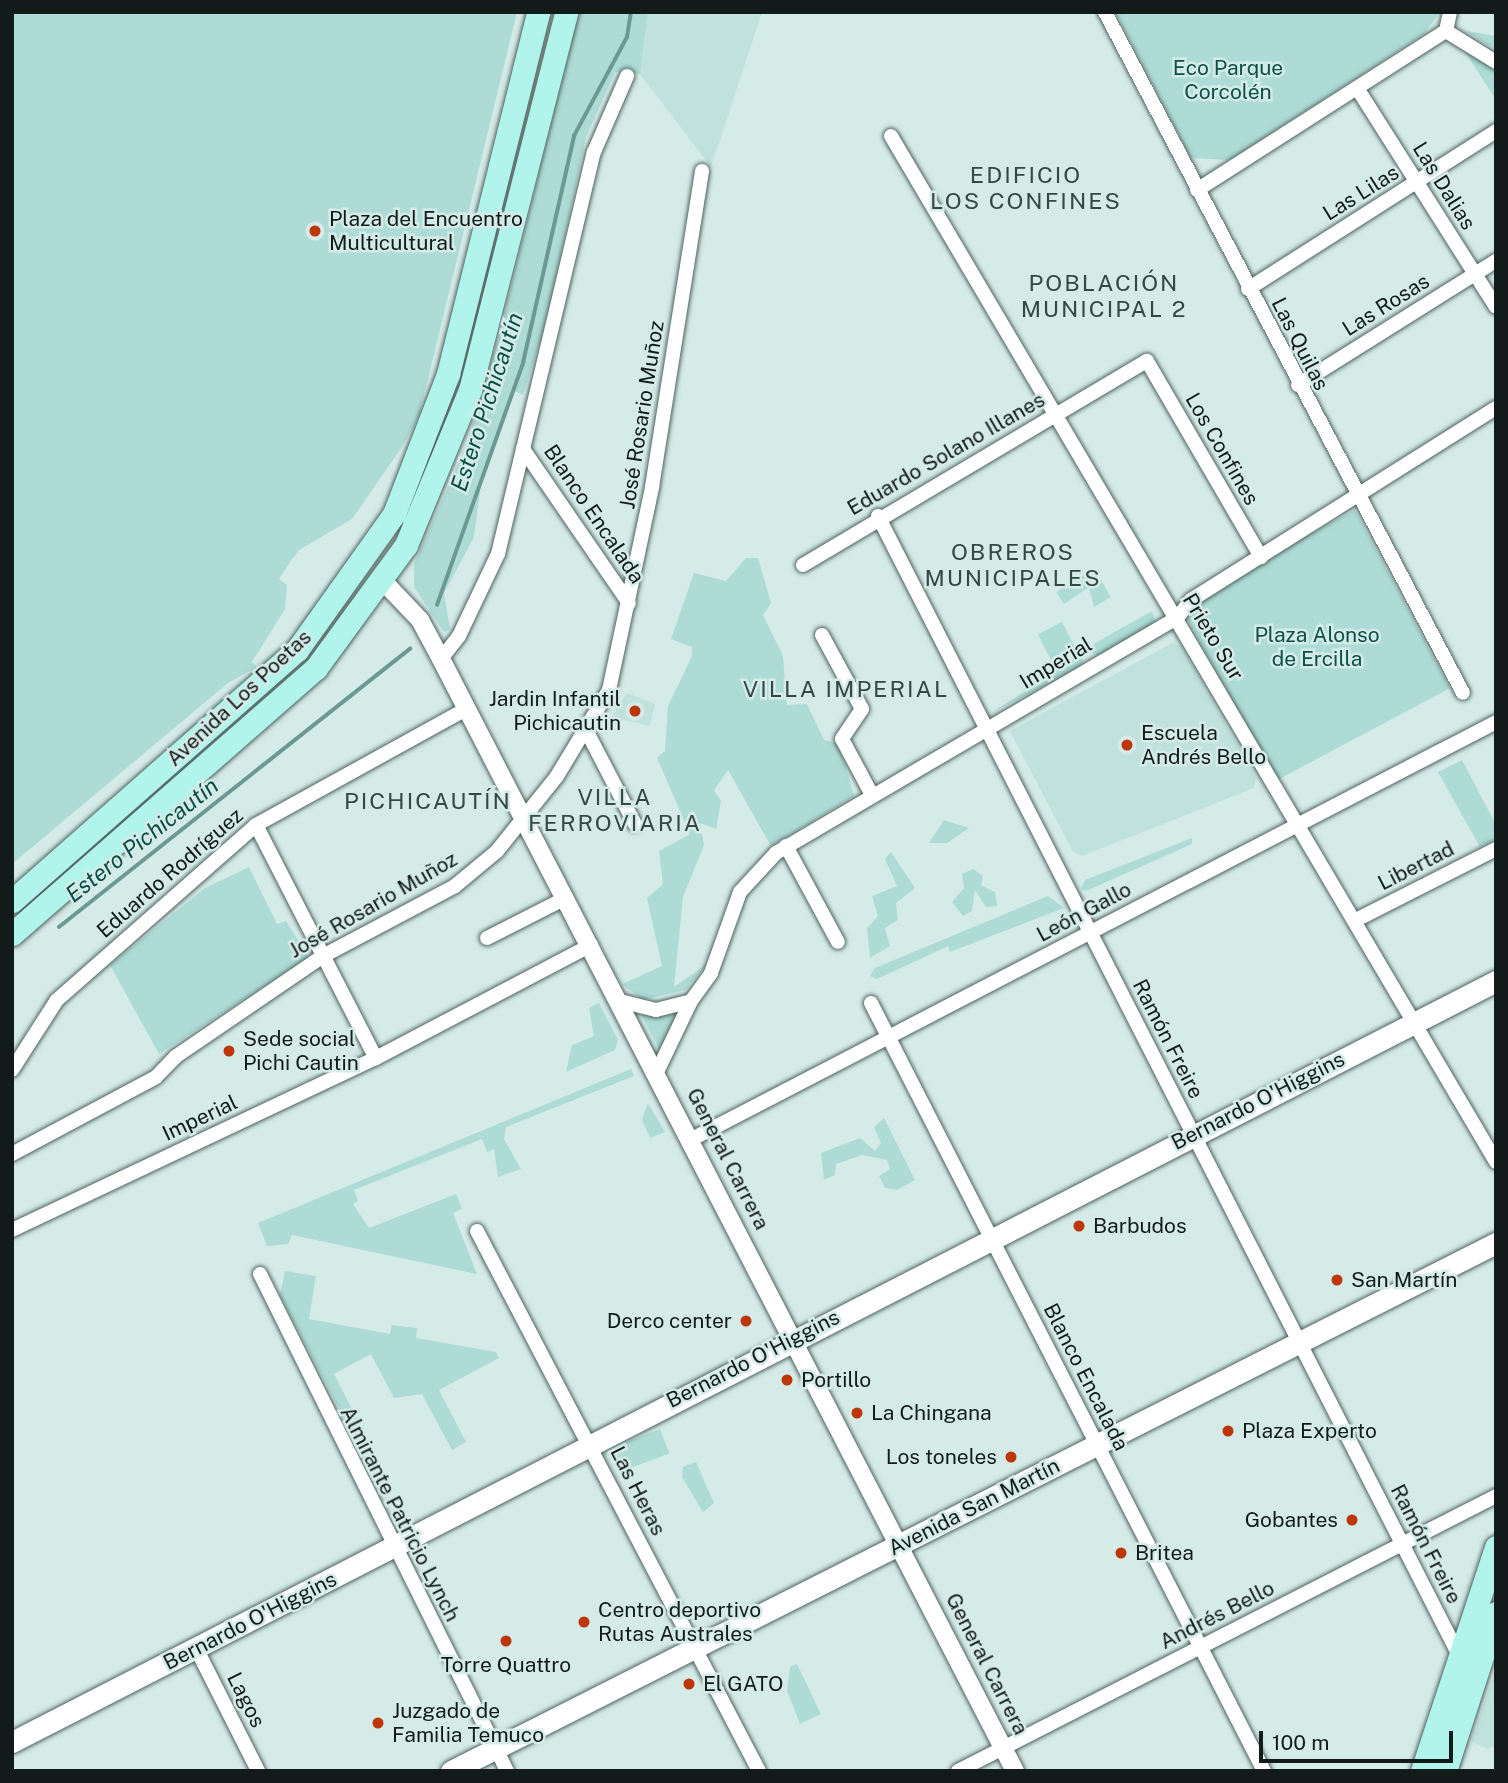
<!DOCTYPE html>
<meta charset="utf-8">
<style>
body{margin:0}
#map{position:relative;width:1508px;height:1783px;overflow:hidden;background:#d5ebe8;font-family:"Public Sans",sans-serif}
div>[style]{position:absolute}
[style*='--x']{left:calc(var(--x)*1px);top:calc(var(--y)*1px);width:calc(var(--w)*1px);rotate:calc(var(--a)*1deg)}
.built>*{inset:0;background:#c0e1dc}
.green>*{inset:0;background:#aedbd5;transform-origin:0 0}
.stream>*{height:3.5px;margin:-1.75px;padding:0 1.75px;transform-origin:1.75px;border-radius:1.75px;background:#6c9993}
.roads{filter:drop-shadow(0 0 2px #4f6260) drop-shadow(0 0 2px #4f6260)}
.minor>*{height:14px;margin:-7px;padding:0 7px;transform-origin:7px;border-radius:7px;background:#fff}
.tertiary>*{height:18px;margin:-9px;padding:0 9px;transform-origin:9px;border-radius:9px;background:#fff}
.secondary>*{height:21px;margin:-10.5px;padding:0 10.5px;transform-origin:10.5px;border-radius:10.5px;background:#fff}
.primary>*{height:23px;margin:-11.5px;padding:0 11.5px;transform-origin:11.5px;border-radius:11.5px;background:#b0f4ec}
.dots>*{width:19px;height:19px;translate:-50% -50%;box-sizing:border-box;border:4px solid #d5ebe8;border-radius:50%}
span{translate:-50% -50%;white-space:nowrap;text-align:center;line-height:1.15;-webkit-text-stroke:5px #d5ebe8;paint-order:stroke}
.park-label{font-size:21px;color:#0d504a}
.street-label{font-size:21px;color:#131b1a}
.poi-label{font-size:21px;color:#131b1a}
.left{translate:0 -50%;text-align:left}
.right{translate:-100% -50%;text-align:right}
.neighbourhood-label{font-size:23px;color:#354845;letter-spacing:2px}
.water-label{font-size:23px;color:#0a4e48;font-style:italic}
.frame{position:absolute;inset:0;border:14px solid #131b1a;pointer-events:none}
.scale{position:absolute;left:1259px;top:1731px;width:194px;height:32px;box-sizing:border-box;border:4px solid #131b1a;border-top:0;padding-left:9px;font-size:21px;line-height:24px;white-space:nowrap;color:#131b1a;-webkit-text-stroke:5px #d5ebe8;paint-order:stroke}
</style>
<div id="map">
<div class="built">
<div style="clip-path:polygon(648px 12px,762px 12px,711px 167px,640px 74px)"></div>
<div style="clip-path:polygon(1172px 643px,1181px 646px,1245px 758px,1256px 778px,1254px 788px,1082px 856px,1073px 852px,1010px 731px)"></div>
<div style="clip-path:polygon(627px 693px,655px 704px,650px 726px,611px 717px)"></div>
<div style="clip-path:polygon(1496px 1669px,1496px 1745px,1488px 1749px,1471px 1741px)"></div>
</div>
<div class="green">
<div style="clip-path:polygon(12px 12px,517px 12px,419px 416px,404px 444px,352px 519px,299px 550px,290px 562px,279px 579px,287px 585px,285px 609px,252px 662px,257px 667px,228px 683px,12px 864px)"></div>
<div style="clip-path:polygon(578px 12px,648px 12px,640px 74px,615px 72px,586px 137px,546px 323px,523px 395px,515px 391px,483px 469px,474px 537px,444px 593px,450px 629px,444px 632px,414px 587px,414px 564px,466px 446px,500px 333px)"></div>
<div style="clip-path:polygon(1116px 12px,1440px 12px,1424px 34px,1230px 160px,1191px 158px)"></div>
<div style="clip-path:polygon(1466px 31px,1496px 36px,1496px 50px)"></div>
<div style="clip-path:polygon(1462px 47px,1496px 69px,1496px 100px)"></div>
<div style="left:1355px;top:510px;width:202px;height:199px;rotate:62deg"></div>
<div style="clip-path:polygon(746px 558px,758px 558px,771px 603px,763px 615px,783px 656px,787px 705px,807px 704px,824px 740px,839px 743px,854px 796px,771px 846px,728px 770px,714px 790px,721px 801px,716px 829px,700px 823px,704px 845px,683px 897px,674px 987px,708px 963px,685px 990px,643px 1000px,622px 984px,662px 966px,647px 898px,663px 884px,659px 851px,690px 834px,657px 758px,665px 751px,668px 706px,692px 656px,692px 647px,671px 639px,694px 573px,726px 581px)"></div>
<div style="clip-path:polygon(1094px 569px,1111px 597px,1094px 607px,1089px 587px,1064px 604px,1056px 592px)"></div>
<div style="clip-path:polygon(1152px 611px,1156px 623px,1100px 656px,1093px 653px,1090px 646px)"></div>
<div style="left:1062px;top:622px;width:33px;height:27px;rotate:63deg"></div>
<div style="clip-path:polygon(1077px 657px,1084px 660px,1079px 668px,993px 712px)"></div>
<div style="clip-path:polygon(1462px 760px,1496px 825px,1496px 839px,1480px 847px,1438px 772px)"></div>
<div style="clip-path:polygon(944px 820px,969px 828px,947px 843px,929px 843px)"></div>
<div style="clip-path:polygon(1192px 838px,1192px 844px,1086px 891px,1081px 888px,1085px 880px)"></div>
<div style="clip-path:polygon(891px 852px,915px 888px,896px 903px,898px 920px,885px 928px,890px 946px,870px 958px,867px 928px,878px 916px,872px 896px,897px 886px,885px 859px)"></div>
<div style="clip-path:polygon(249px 867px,277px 924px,286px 921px,309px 957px,159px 1054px,110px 965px,205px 888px)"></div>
<div style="clip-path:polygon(973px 869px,983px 876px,981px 885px,995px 892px,997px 906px,986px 907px,975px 890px,972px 911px,963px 916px,952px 902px,964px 888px,962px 874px)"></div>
<div style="clip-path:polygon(1048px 896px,1064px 908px,950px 952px,948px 946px,877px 979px,870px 976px,875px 968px)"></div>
<div style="clip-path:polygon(599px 1003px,618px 1040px,615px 1050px,566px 1072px,572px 1045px,594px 1036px,589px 1008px)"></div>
<div style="clip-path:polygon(682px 1011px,662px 1055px,641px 1014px)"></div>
<div style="clip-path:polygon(631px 1069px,634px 1076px,506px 1127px,504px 1139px,521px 1169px,498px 1177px,494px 1149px,487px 1152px,482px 1139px,354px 1190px,358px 1201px,353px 1204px,369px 1228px,456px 1194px,462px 1209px,453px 1213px,477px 1274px,292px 1235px,288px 1244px,267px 1246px,258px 1223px)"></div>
<div style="clip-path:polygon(648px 1103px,665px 1132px,650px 1138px,642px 1120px)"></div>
<div style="clip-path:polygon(884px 1118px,915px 1180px,897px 1190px,885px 1188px,879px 1176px,890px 1169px,887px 1160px,862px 1155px,836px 1164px,835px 1175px,824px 1180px,821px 1153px,860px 1138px,875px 1151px,881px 1143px,874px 1127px)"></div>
<div style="clip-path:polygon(285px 1271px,316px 1276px,309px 1319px,390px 1334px,392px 1325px,417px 1328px,416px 1338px,496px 1352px,499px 1358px,439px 1390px,466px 1442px,452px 1450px,422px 1394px,394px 1398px,371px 1354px,334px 1374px,380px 1463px,370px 1468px,280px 1295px)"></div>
<div style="left:660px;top:1429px;width:26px;height:51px;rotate:69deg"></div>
<div style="clip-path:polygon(696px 1462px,714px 1503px,703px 1512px,682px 1477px,683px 1467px)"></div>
<div style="clip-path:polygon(797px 1664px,821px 1714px,800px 1724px,787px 1691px,790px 1667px)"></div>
</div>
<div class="stream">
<div style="--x:437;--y:605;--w:257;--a:-70.4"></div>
<div style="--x:523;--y:363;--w:233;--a:-77.3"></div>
<div style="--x:574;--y:136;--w:112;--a:-61.8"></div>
<div style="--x:627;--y:37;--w:25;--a:-81"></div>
<div style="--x:59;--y:927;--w:448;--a:-38.4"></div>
</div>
<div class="roads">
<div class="minor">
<div style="--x:1105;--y:12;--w:769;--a:62.27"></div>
<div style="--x:1446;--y:31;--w:59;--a:31.8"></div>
<div style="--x:1357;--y:88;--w:259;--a:57.6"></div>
<div style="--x:891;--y:136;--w:1191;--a:59.47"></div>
<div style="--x:1197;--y:190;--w:295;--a:-32.6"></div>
<div style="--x:1446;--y:31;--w:19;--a:-78"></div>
<div style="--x:1248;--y:289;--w:294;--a:-32.5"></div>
<div style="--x:1298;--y:385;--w:234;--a:-32.1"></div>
<div style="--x:523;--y:449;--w:187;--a:55.5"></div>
<div style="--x:878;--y:516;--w:1283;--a:62.98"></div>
<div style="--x:803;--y:565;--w:400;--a:-30.7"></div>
<div style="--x:1147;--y:361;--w:227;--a:59.8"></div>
<div style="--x:822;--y:635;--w:84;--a:61.6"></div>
<div style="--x:862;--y:709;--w:36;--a:124"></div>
<div style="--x:842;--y:739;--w:64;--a:61.8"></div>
<div style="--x:441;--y:659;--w:29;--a:-52"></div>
<div style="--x:459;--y:636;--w:91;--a:-64.6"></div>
<div style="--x:498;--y:554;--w:413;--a:-76.6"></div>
<div style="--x:594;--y:152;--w:83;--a:-66.5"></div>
<div style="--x:586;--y:730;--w:106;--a:62.5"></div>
<div style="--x:256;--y:825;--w:262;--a:62.8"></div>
<div style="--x:786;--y:846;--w:109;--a:61.6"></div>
<div style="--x:1356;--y:920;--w:157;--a:-26.9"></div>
<div style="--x:487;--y:938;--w:89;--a:-26.9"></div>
<div style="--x:620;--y:1001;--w:37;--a:14"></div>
<div style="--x:656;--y:1010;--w:36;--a:-14"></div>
<div style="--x:691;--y:1001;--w:34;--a:-54"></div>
<div style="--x:711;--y:973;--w:86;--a:-70.3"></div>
<div style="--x:740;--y:892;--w:53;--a:-47.3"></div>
<div style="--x:776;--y:853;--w:465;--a:-30.4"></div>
<div style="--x:1177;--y:618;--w:23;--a:-52"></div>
<div style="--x:1191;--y:600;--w:360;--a:-32.2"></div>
<div style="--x:871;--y:1003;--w:863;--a:62.9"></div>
<div style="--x:12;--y:1070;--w:83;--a:-57.3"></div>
<div style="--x:57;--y:1000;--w:265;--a:-41.3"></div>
<div style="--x:256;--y:825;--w:240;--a:-28.9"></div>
<div style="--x:657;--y:1072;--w:79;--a:-64.4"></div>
<div style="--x:692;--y:1139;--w:906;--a:-27.41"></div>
<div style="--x:12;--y:1154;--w:163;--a:-28.1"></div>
<div style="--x:156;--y:1077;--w:28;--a:-46"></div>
<div style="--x:175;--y:1057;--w:179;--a:-34.3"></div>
<div style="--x:323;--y:956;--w:149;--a:-27.9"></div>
<div style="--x:455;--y:886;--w:55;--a:-39.8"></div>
<div style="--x:497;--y:851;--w:96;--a:-51.3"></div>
<div style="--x:557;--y:776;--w:100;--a:-58.8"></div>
<div style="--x:609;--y:690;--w:208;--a:-78"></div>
<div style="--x:652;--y:487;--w:320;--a:-81"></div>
<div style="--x:12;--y:1230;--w:403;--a:-25.3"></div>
<div style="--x:376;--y:1058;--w:243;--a:-27.7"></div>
<div style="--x:477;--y:1231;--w:609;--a:62.43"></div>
<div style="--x:260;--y:1274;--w:555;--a:63.57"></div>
<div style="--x:196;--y:1648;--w:138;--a:63.2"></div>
<div style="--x:958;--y:1771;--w:604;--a:-27.07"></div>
</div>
<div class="tertiary">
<div style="--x:383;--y:581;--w:54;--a:46.5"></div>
<div style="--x:420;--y:620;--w:44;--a:61.7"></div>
<div style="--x:441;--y:659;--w:1251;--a:62.7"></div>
</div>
<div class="secondary">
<div style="--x:12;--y:1742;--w:1668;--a:-27.15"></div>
<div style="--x:451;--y:1771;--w:1171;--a:-26.81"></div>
</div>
<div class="primary">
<div style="--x:12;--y:901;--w:380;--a:-41.4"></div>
<div style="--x:297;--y:650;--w:167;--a:-54.5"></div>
<div style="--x:394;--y:514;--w:150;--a:-68.9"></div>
<div style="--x:448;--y:374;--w:373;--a:-76"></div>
<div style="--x:12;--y:934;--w:404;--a:-41.2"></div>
<div style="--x:316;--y:668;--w:152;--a:-53.8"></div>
<div style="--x:406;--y:545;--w:168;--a:-67.6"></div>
<div style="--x:470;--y:390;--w:390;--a:-75.7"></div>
<div style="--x:1422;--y:1771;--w:236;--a:-71.7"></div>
<div style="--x:1445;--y:1771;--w:166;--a:-72.1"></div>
</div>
</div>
<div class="dots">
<div style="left:315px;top:231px;background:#be3508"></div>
<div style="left:635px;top:711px;background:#be3508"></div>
<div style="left:1127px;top:745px;background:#be3508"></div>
<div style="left:229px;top:1051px;background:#be3508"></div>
<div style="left:1079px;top:1226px;background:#be3508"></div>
<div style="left:1337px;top:1280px;background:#be3508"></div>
<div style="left:746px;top:1321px;background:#be3508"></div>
<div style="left:787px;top:1380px;background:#be3508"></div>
<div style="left:857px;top:1413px;background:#be3508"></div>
<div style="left:1228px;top:1431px;background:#be3508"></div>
<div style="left:1011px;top:1457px;background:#be3508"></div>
<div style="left:1352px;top:1520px;background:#be3508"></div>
<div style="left:1121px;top:1553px;background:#be3508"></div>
<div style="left:584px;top:1622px;background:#be3508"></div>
<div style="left:506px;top:1641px;background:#be3508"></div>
<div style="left:689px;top:1684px;background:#be3508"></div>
<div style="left:378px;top:1723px;background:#be3508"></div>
</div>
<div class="park-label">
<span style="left:1228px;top:80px">Eco Parque<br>Corcolén</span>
<span style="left:1317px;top:647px">Plaza Alonso<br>de Ercilla</span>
</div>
<div class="street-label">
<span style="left:1444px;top:186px;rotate:58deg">Las Dalias</span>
<span style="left:1361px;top:193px;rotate:-32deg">Las Lilas</span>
<span style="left:1386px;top:305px;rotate:-32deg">Las Rosas</span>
<span style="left:1300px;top:344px;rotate:63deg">Las Quilas</span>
<span style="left:642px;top:415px;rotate:-81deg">José Rosario Muñoz</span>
<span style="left:1222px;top:449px;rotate:60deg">Los Confines</span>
<span style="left:946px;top:454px;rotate:-30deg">Eduardo Solano Illanes</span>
<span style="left:594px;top:514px;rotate:56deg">Blanco Encalada</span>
<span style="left:1213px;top:637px;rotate:59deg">Prieto Sur</span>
<span style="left:1056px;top:663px;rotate:-31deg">Imperial</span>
<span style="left:239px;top:698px;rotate:-43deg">Avenida Los Poetas</span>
<span style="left:1416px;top:866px;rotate:-27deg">Libertad</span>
<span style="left:170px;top:873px;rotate:-41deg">Eduardo Rodríguez</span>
<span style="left:373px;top:905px;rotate:-30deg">José Rosario Muñoz</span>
<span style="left:1084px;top:912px;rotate:-28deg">León Gallo</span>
<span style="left:1168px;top:1039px;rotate:63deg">Ramón Freire</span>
<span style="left:1258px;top:1101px;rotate:-27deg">Bernardo O'Higgins</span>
<span style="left:200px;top:1118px;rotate:-25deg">Imperial</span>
<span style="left:728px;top:1159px;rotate:63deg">General Carrera</span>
<span style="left:753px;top:1359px;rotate:-27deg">Bernardo O'Higgins</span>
<span style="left:1086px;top:1377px;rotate:63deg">Blanco Encalada</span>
<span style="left:638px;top:1491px;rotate:63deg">Las Heras</span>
<span style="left:974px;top:1507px;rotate:-27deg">Avenida San Martín</span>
<span style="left:400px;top:1514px;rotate:63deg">Almirante Patricio Lynch</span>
<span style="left:1426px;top:1544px;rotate:63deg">Ramón Freire</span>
<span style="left:1217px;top:1615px;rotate:-27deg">Andrés Bello</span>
<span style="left:250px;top:1621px;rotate:-27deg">Bernardo O'Higgins</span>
<span style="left:987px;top:1664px;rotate:63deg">General Carrera</span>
<span style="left:246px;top:1700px;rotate:63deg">Lagos</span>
</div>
<div class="poi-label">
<span class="left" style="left:329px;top:231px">Plaza del Encuentro<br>Multicultural</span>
<span class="right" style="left:621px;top:711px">Jardin Infantil<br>Pichicautin</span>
<span class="left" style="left:1141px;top:745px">Escuela<br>Andrés Bello</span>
<span class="left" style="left:243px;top:1051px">Sede social<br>Pichi Cautin</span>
<span class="left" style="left:1093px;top:1226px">Barbudos</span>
<span class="left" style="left:1351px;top:1280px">San Martín</span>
<span class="right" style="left:732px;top:1321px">Derco center</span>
<span class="left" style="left:801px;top:1380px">Portillo</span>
<span class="left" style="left:871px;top:1413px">La Chingana</span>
<span class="left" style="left:1242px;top:1431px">Plaza Experto</span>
<span class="right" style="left:997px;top:1457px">Los toneles</span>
<span class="right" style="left:1338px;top:1520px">Gobantes</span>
<span class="left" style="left:1135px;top:1553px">Britea</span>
<span class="left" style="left:598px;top:1622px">Centro deportivo<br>Rutas Australes</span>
<span style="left:506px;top:1665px">Torre Quattro</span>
<span class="left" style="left:703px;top:1684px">El GATO</span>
<span class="left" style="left:392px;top:1723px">Juzgado de<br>Familia Temuco</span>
</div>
<div class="neighbourhood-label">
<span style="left:1026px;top:188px">EDIFICIO<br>LOS CONFINES</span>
<span style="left:1104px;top:296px">POBLACIÓN<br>MUNICIPAL 2</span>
<span style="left:1013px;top:565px">OBREROS<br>MUNICIPALES</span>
<span style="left:846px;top:689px">VILLA IMPERIAL</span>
<span style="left:615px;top:810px">VILLA<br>FERROVIARIA</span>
<span style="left:428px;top:801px">PICHICAUTÍN</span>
</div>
<div class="water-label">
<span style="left:487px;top:402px;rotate:-72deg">Estero Pichicautín</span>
<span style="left:142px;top:840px;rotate:-38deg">Estero Pichicautín</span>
</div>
<div class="frame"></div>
<div class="scale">100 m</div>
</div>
